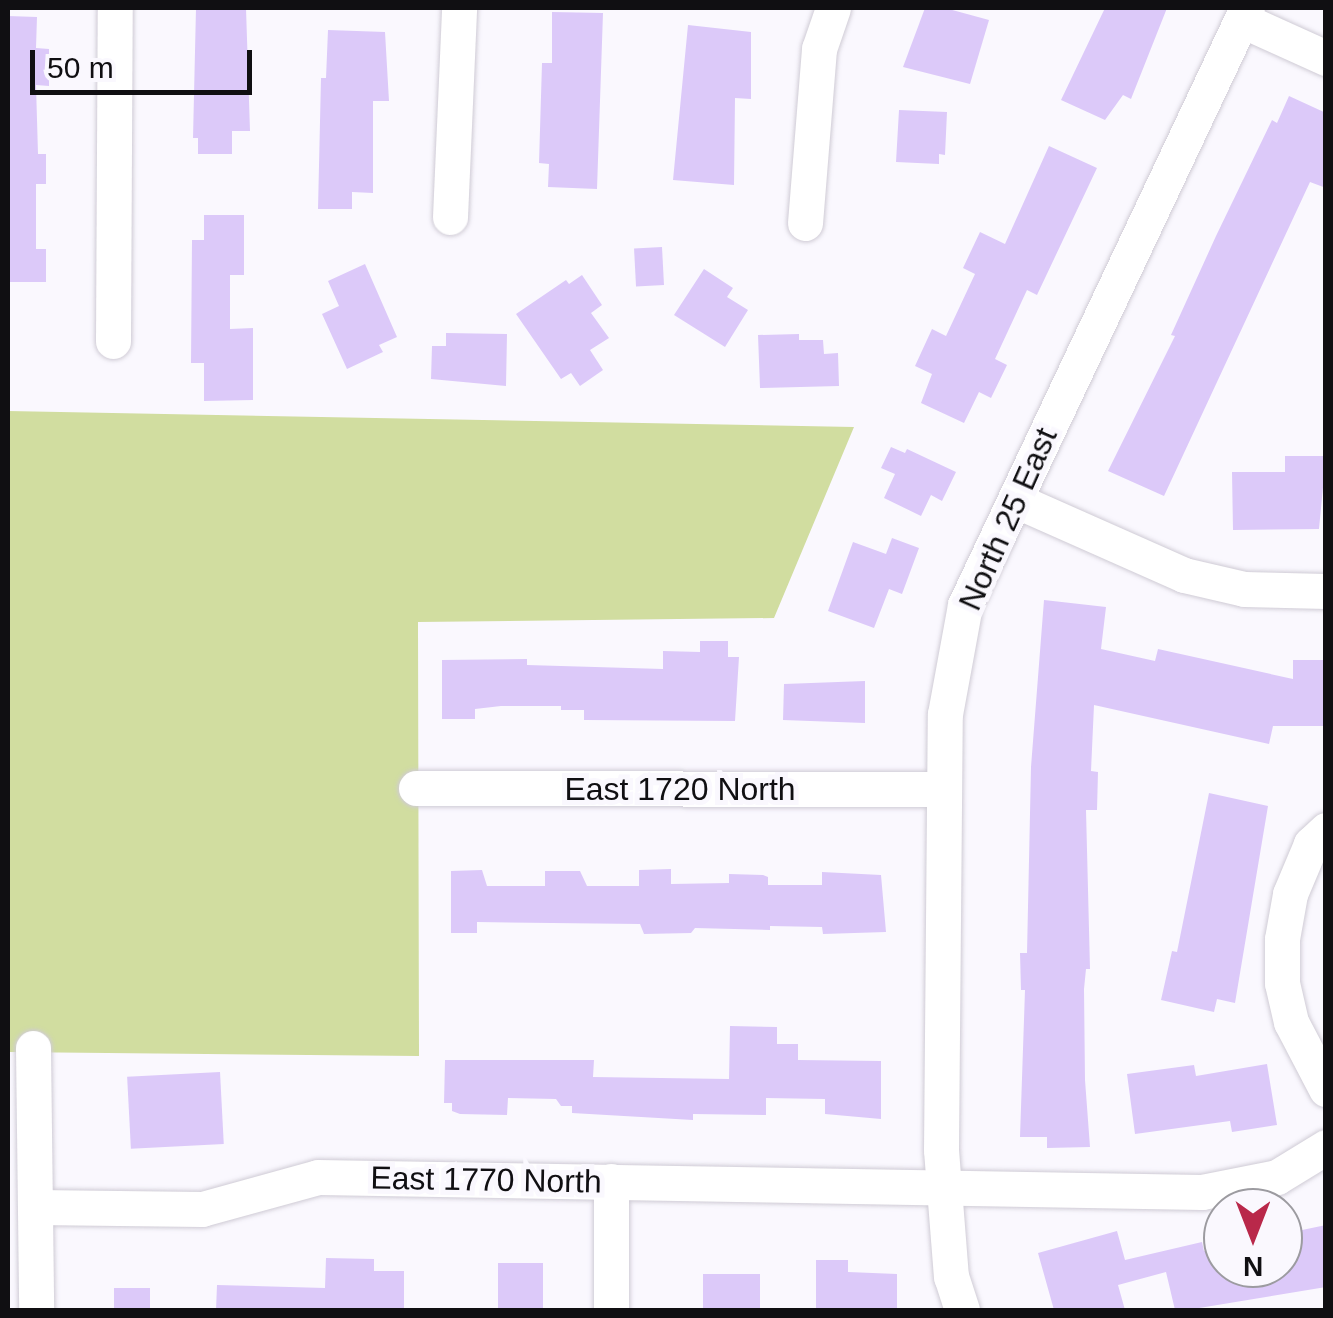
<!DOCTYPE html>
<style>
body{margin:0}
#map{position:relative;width:1333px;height:1318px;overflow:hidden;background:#faf8fe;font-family:Arial,sans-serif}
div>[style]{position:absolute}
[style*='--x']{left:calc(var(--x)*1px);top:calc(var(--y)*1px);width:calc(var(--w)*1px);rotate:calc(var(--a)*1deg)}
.green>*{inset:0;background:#d1dda0}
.building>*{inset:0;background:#dcc9f9;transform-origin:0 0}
.roads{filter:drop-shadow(0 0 2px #cfcbd5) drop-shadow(0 0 2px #cfcbd5)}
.minor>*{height:35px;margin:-17.5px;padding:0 17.5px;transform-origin:17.5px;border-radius:17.5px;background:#fff}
span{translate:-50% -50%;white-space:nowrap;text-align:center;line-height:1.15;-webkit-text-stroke:10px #faf8fe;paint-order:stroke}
.street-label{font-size:32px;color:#100f12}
.frame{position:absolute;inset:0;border:10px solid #100f12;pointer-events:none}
.north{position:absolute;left:1203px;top:1188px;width:100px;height:100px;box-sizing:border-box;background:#faf8fe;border:2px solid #9c9ba0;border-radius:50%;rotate:180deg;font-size:28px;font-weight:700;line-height:40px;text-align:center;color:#100f12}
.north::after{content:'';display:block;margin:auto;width:35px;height:45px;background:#b9284a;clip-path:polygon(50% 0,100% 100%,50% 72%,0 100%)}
.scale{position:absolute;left:30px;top:50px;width:222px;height:45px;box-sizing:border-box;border:5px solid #100f12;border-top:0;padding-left:12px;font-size:30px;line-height:35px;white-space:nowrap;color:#100f12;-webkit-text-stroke:8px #faf8fe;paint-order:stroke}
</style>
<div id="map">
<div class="green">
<div style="clip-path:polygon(8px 411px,854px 427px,774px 618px,418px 622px,419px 1056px,8px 1052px)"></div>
</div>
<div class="building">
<div style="clip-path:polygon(196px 8px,246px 8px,250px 131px,232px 131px,232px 154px,198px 154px,198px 138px,193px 138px)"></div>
<div style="clip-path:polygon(925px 8px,945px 8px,989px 20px,970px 84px,903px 67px)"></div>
<div style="clip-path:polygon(1105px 8px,1167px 8px,1131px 99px,1123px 95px,1105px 120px,1061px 100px)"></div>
<div style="clip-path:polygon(552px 12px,603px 13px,597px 189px,548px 187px,549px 164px,539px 163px,542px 63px,552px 63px)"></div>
<div style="clip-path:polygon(8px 16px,37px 17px,36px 48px,49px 49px,49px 86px,36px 85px,38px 154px,46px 154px,46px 184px,36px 184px,36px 249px,46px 249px,46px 282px,8px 282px)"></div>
<div style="clip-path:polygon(688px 25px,751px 32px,751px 99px,735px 98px,734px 185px,673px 180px)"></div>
<div style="clip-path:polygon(328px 30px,385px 32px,389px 101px,373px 101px,373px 193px,352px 192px,352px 209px,318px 209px,321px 78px,326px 78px)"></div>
<div style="clip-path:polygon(1289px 96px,1326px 113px,1326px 188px,1310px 182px,1164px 496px,1108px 471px,1175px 336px,1171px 335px,1216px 236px,1272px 120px,1277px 123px)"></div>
<div style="clip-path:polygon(899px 110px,947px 112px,945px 155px,939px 154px,939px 164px,896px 162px)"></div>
<div style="clip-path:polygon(1049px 146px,1097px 168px,1037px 295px,1027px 290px,995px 359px,1007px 365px,991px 398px,979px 392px,964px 423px,921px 403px,932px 374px,915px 366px,932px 329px,946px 336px,975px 274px,963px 268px,980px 232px,1005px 244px)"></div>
<div style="clip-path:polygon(204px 215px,244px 215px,244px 275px,230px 275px,230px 329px,253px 328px,253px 400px,204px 401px,204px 363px,191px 363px,192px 240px,204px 240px)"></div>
<div style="left:662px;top:247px;width:38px;height:28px;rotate:87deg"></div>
<div style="clip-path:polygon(365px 264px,397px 337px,379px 345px,383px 352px,347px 369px,322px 314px,339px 306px,328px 281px)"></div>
<div style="clip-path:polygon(704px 269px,733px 288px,727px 297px,748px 310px,725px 347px,674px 315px)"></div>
<div style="clip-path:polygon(582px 275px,602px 305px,591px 313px,609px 338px,590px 350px,603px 370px,580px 386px,571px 373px,561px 379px,516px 314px,566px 280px,569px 284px)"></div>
<div style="clip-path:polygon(446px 333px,507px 334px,506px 386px,431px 379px,432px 346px,446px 346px)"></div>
<div style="clip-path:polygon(799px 334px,799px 340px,823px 340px,824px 354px,838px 353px,839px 386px,760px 388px,758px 335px)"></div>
<div style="clip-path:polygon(891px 447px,905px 453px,907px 449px,956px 472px,942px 501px,931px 495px,921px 516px,884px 498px,895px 474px,881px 468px)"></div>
<div style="clip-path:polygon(1285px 456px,1326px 456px,1319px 529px,1233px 530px,1232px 472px,1285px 472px)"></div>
<div style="clip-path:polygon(892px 538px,919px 548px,902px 594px,889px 589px,874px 628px,828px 611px,853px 542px,886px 554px)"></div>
<div style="clip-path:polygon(1044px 600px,1106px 607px,1101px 649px,1155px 661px,1158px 649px,1293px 679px,1293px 660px,1326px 660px,1326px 726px,1273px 726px,1269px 744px,1094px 705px,1091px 771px,1098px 772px,1097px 810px,1086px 810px,1090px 969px,1086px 969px,1084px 989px,1085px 1080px,1090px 1147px,1047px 1148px,1047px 1137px,1020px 1137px,1025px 990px,1021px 990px,1020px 953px,1027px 953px,1031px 767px)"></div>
<div style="clip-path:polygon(700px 641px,728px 641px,728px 657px,739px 657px,735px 721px,584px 720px,584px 710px,561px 710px,561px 706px,501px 706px,475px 709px,475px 719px,442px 719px,442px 660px,527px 659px,527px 665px,663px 669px,663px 651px,700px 652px)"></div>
<div style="clip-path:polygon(865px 681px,865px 723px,783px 720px,784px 684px)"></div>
<div style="clip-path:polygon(1209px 793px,1268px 806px,1235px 1003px,1217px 999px,1214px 1012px,1161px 1000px,1172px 951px,1177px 952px)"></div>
<div style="clip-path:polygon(671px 869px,671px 884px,729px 883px,729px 874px,763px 875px,768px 877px,768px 885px,822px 885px,822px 872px,881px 875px,886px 932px,823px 934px,822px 927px,770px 926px,770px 930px,695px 928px,691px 933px,644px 934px,640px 924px,477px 922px,477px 933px,451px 933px,451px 871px,482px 870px,487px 886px,545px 886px,545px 871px,580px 871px,587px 886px,639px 886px,639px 870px)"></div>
<div style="clip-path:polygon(730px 1026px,777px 1027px,777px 1044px,798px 1044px,798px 1060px,881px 1061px,881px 1119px,825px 1114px,825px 1099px,766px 1098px,766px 1115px,693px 1114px,693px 1120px,572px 1113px,572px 1106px,561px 1106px,556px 1099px,508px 1098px,507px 1115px,460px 1114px,452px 1111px,452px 1103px,444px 1103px,445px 1060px,594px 1060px,593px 1077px,729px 1079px)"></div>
<div style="clip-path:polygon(1267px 1064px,1277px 1125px,1232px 1132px,1230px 1121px,1135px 1134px,1127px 1074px,1194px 1065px,1196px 1076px)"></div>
<div style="left:220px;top:1072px;width:72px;height:93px;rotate:87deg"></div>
<div style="clip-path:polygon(1326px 1225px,1326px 1287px,1187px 1310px,1175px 1310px,1166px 1272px,1118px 1285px,1125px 1310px,1054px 1310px,1038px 1253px,1117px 1231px,1125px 1260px,1202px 1242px,1204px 1251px,1223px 1247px,1223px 1268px,1283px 1268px,1283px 1234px)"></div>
<div style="clip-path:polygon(326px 1258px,374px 1259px,374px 1271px,404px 1271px,404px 1310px,216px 1310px,217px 1285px,325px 1288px)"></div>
<div style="clip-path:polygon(816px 1260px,848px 1260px,848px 1272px,897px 1274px,897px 1310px,816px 1310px)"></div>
<div style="left:498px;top:1263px;width:45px;height:47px"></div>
<div style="left:760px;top:1274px;width:36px;height:57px;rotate:90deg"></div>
<div style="left:114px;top:1288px;width:36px;height:22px"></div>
</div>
<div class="roads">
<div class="minor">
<div style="--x:1244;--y:21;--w:90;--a:24.3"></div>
<div style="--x:450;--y:217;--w:209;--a:-87.5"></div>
<div style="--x:805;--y:223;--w:175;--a:-85.4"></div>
<div style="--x:819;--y:49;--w:43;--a:-71.1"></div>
<div style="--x:113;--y:341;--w:333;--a:-89.7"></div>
<div style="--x:1015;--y:500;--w:185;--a:23.9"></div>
<div style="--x:1184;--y:575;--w:62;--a:13.1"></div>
<div style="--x:1244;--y:589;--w:82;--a:1.4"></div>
<div style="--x:416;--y:788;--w:528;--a:0.11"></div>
<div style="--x:1326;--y:830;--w:21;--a:137"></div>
<div style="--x:1311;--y:844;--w:54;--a:112.8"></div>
<div style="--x:1290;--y:894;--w:46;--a:100.1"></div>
<div style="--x:1282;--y:939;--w:44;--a:90"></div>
<div style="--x:1282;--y:983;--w:40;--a:77"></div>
<div style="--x:1291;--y:1022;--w:76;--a:62.4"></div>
<div style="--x:33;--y:1048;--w:262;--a:89.3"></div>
<div style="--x:35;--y:1207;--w:167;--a:0.7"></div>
<div style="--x:202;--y:1209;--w:120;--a:-15.4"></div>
<div style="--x:318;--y:1177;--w:884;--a:0.97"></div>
<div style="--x:1202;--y:1192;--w:76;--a:-11.3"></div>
<div style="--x:1277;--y:1177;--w:57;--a:-31.5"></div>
<div style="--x:611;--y:1310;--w:129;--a:-90"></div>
<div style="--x:962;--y:1310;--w:35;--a:-108"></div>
<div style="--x:951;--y:1277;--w:127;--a:-94.5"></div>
<div style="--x:941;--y:1150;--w:436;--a:-89.5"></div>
<div style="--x:945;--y:714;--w:111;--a:-79.6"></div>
<div style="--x:965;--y:605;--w:660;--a:-64.72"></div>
</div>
</div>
<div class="street-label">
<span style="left:1008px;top:519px;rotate:-66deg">North 25 East</span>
<span style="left:680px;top:789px">East 1720 North</span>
<span style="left:486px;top:1180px;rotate:1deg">East 1770 North</span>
</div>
<div class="frame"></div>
<div class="north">N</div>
<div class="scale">50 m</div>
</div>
